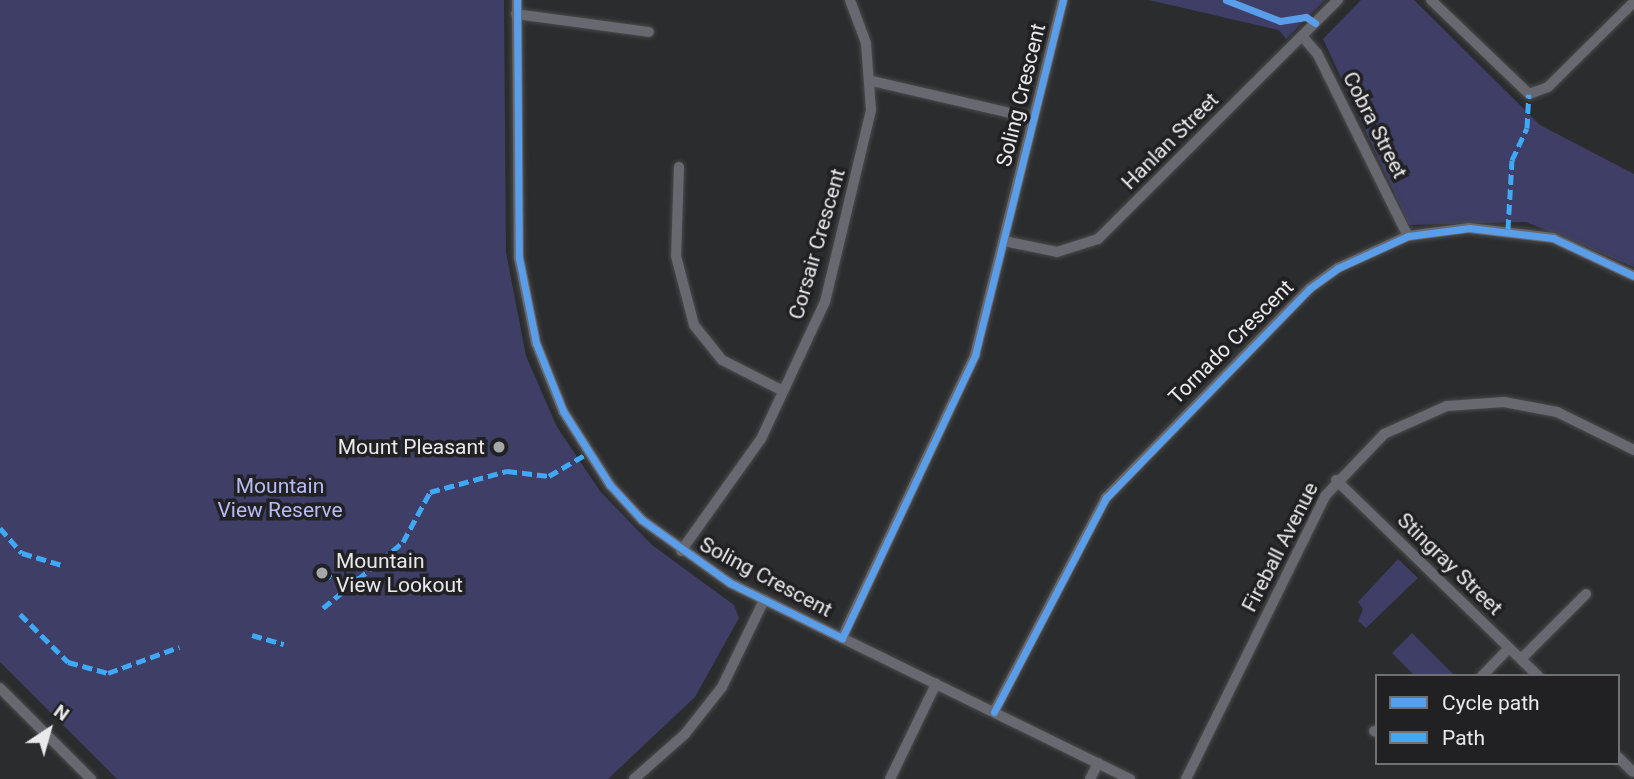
<!DOCTYPE html>
<style>
body{margin:0}
#map{position:relative;width:1634px;height:779px;overflow:hidden;background:#2b2c2d;font-family:Roboto,sans-serif}
div>[style]{position:absolute}
[style*='--x']{left:calc(var(--x)*1px);top:calc(var(--y)*1px);width:calc(var(--w)*1px);rotate:calc(var(--a)*1deg)}
.green>*{inset:0;background:#3e3e66}
.roads{filter:drop-shadow(0 0 2px #494a4b) drop-shadow(0 0 2px #494a4b)}
.street>*{height:10px;margin:-5px;padding:0 5px;transform-origin:5px;border-radius:5px;background:#676870}
.quiet>*{height:5px;margin-top:-2.5px;transform-origin:0;background:repeating-linear-gradient(90deg,#3fa9f5 0 10px,transparent 0 15px)}
.cycleway>*{height:7px;margin:-3.5px;padding:0 3.5px;transform-origin:3.5px;border-radius:3.5px;background:#5a9eea}
.dots>*{width:19px;height:19px;translate:-50% -50%;box-sizing:border-box;border:4px solid #212124;border-radius:50%}
span{translate:-50% -50%;white-space:nowrap;text-align:center;line-height:1.15;-webkit-text-stroke:7px #212124;paint-order:stroke}
.street-label{font-size:21px;color:#e9e9eb}
.poi-label{font-size:21px;color:#e9e9eb}
.right{translate:-100% -50%;text-align:right}
.left{translate:0 -50%;text-align:left}
.park-label{font-size:21px;color:#b7baf5}
.legend{position:absolute;left:1375px;top:674px;width:245px;height:91px;box-sizing:border-box;background:#212124;border:2px solid #717174;margin:0;padding:9px 12px;list-style:none;font-size:21px;color:#e9e9eb}
.legend li{display:flex;align-items:center;gap:14px;height:35px}
.legend b{width:35px;border:2px solid #717174}
.north{position:absolute;left:14px;top:695px;width:70px;height:70px;-webkit-text-stroke:5px #212124;paint-order:stroke;rotate:36deg;font-size:19px;font-weight:700;line-height:28px;text-align:center;color:#e9e9eb}
.north::after{content:'';display:block;margin:auto;width:24px;height:32px;background:#e9e9eb;clip-path:polygon(50% 0,100% 100%,50% 72%,0 100%)}
</style>
<div id="map">
<div class="green">
<div style="clip-path:polygon(0 0,504px 0,506px 252px,526px 356px,557px 427px,600px 491px,652px 545px,734px 605px,739px 618px,695px 697px,608px 779px,117px 779px,0 662px)"></div>
<div style="clip-path:polygon(1149px 0,1325px 0,1286px 39px,1279px 30px)"></div>
<div style="clip-path:polygon(1361px 0,1414px 0,1540px 125px,1634px 174px,1634px 267px,1526px 222px,1409px 225px,1323px 39px)"></div>
<div style="clip-path:polygon(1398px 559px,1418px 578px,1366px 628px,1358px 621px,1363px 609px,1358px 602px)"></div>
<div style="clip-path:polygon(1412px 633px,1455px 676px,1415px 676px,1392px 653px)"></div>
</div>
<div class="roads">
<div class="street">
<div style="--x:517;--y:0;--w:258;--a:89.6"></div>
<div style="--x:519;--y:258;--w:87;--a:78.7"></div>
<div style="--x:536;--y:343;--w:73;--a:68.3"></div>
<div style="--x:563;--y:411;--w:88;--a:57.6"></div>
<div style="--x:610;--y:485;--w:47;--a:47.6"></div>
<div style="--x:642;--y:520;--w:108;--a:35.6"></div>
<div style="--x:730;--y:583;--w:125;--a:26.2"></div>
<div style="--x:842;--y:638;--w:313;--a:-64.8"></div>
<div style="--x:975;--y:355;--w:366;--a:-76.1"></div>
<div style="--x:1431;--y:0;--w:136;--a:43.8"></div>
<div style="--x:1529;--y:94;--w:20;--a:-20"></div>
<div style="--x:1548;--y:87;--w:121;--a:-44.7"></div>
<div style="--x:516;--y:14;--w:134;--a:7.7"></div>
<div style="--x:1302;--y:36;--w:23;--a:49"></div>
<div style="--x:1317;--y:53;--w:204;--a:63.6"></div>
<div style="--x:872;--y:81;--w:164;--a:13"></div>
<div style="--x:679;--y:167;--w:89;--a:91.9"></div>
<div style="--x:676;--y:256;--w:71;--a:75.4"></div>
<div style="--x:694;--y:325;--w:45;--a:51.3"></div>
<div style="--x:722;--y:360;--w:68;--a:26.9"></div>
<div style="--x:1004;--y:241;--w:54;--a:11.7"></div>
<div style="--x:1057;--y:252;--w:43;--a:-17.6"></div>
<div style="--x:1098;--y:239;--w:339;--a:-44.9"></div>
<div style="--x:1336;--y:480;--w:281;--a:44.1"></div>
<div style="--x:681;--y:551;--w:138;--a:-54.5"></div>
<div style="--x:761;--y:439;--w:151;--a:-65"></div>
<div style="--x:825;--y:302;--w:197;--a:-76.5"></div>
<div style="--x:871;--y:110;--w:67;--a:-94.3"></div>
<div style="--x:866;--y:43;--w:46;--a:-110.4"></div>
<div style="--x:842;--y:638;--w:321;--a:26.1"></div>
<div style="--x:1521;--y:659;--w:92;--a:-45"></div>
<div style="--x:1482;--y:676;--w:39;--a:-46"></div>
<div style="--x:0;--y:688;--w:129;--a:45"></div>
<div style="--x:994;--y:712;--w:242;--a:-62.4"></div>
<div style="--x:1106;--y:498;--w:291;--a:-45.8"></div>
<div style="--x:1309;--y:289;--w:36;--a:-36"></div>
<div style="--x:1338;--y:268;--w:77;--a:-24.6"></div>
<div style="--x:1408;--y:236;--w:62;--a:-7.5"></div>
<div style="--x:1469;--y:228;--w:85;--a:6.8"></div>
<div style="--x:1553;--y:238;--w:89;--a:25.1"></div>
<div style="--x:1374;--y:731;--w:3;--a:18"></div>
<div style="--x:1618;--y:757;--w:21;--a:45"></div>
<div style="--x:634;--y:779;--w:68;--a:-41.4"></div>
<div style="--x:685;--y:734;--w:60;--a:-51.8"></div>
<div style="--x:722;--y:687;--w:97;--a:-64.2"></div>
<div style="--x:890;--y:779;--w:106;--a:-64.2"></div>
<div style="--x:1090;--y:779;--w:18;--a:-63"></div>
<div style="--x:1186;--y:779;--w:315;--a:-63.8"></div>
<div style="--x:1325;--y:496;--w:86;--a:-46.4"></div>
<div style="--x:1384;--y:434;--w:69;--a:-24"></div>
<div style="--x:1447;--y:406;--w:57;--a:-4"></div>
<div style="--x:1504;--y:402;--w:54;--a:10.7"></div>
<div style="--x:1557;--y:412;--w:86;--a:26.3"></div>
</div>
</div>
<div class="quiet">
<div style="--x:1508;--y:229;--w:69;--a:-86.7"></div>
<div style="--x:1512;--y:160;--w:35;--a:-65"></div>
<div style="--x:1527;--y:128;--w:34;--a:-87"></div>
<div style="--x:0;--y:528;--w:33;--a:49"></div>
<div style="--x:22;--y:553;--w:42;--a:16.7"></div>
<div style="--x:322;--y:573;--w:17;--a:25"></div>
<div style="--x:337;--y:580;--w:21;--a:-5"></div>
<div style="--x:323;--y:608;--w:104;--a:-39.5"></div>
<div style="--x:403;--y:542;--w:57;--a:-61.6"></div>
<div style="--x:430;--y:492;--w:80;--a:-15.3"></div>
<div style="--x:507;--y:471;--w:42;--a:6.8"></div>
<div style="--x:549;--y:476;--w:45;--a:-30.5"></div>
<div style="--x:20;--y:614;--w:68;--a:45"></div>
<div style="--x:68;--y:662;--w:41;--a:15.4"></div>
<div style="--x:108;--y:673;--w:76;--a:-20.1"></div>
<div style="--x:252;--y:635;--w:33;--a:16"></div>
</div>
<div class="cycleway">
<div style="--x:517;--y:0;--w:258;--a:89.6"></div>
<div style="--x:519;--y:258;--w:87;--a:78.7"></div>
<div style="--x:536;--y:343;--w:73;--a:68.3"></div>
<div style="--x:563;--y:411;--w:88;--a:57.6"></div>
<div style="--x:610;--y:485;--w:47;--a:47.6"></div>
<div style="--x:642;--y:520;--w:108;--a:35.6"></div>
<div style="--x:730;--y:583;--w:125;--a:26.2"></div>
<div style="--x:842;--y:638;--w:313;--a:-64.8"></div>
<div style="--x:975;--y:355;--w:366;--a:-76.1"></div>
<div style="--x:1226;--y:0;--w:58;--a:21.3"></div>
<div style="--x:1280;--y:21;--w:26;--a:-9"></div>
<div style="--x:1306;--y:17;--w:11;--a:34"></div>
<div style="--x:994;--y:712;--w:242;--a:-62.4"></div>
<div style="--x:1106;--y:498;--w:291;--a:-45.8"></div>
<div style="--x:1309;--y:289;--w:36;--a:-36"></div>
<div style="--x:1338;--y:268;--w:77;--a:-24.6"></div>
<div style="--x:1408;--y:236;--w:62;--a:-7.5"></div>
<div style="--x:1469;--y:228;--w:85;--a:6.8"></div>
<div style="--x:1553;--y:238;--w:89;--a:25.1"></div>
</div>
<div class="dots">
<div style="left:499px;top:447px;background:#a6a7a8"></div>
<div style="left:322px;top:573px;background:#a6a7a8"></div>
</div>
<div class="street-label">
<span style="left:1021px;top:95px;rotate:-76deg">Soling Crescent</span>
<span style="left:1375px;top:125px;rotate:63deg">Cobra Street</span>
<span style="left:1170px;top:141px;rotate:-45deg">Hanlan Street</span>
<span style="left:817px;top:244px;rotate:-74deg">Corsair Crescent</span>
<span style="left:1231px;top:342px;rotate:-45deg">Tornado Crescent</span>
<span style="left:1280px;top:547px;rotate:-63deg">Fireball Avenue</span>
<span style="left:1450px;top:564px;rotate:44deg">Stingray Street</span>
<span style="left:766px;top:577px;rotate:28deg">Soling Crescent</span>
</div>
<div class="poi-label">
<span class="right" style="left:485px;top:447px">Mount Pleasant</span>
<span class="left" style="left:336px;top:573px">Mountain<br>View Lookout</span>
</div>
<div class="park-label">
<span style="left:280px;top:498px">Mountain<br>View Reserve</span>
</div>
<ul class="legend">
<li><b style="height:9px;background:#5a9eea"></b>Cycle path</li>
<li><b style="height:9px;background:#3fa9f5"></b>Path</li>
</ul>
<div class="north">N</div>
</div>
